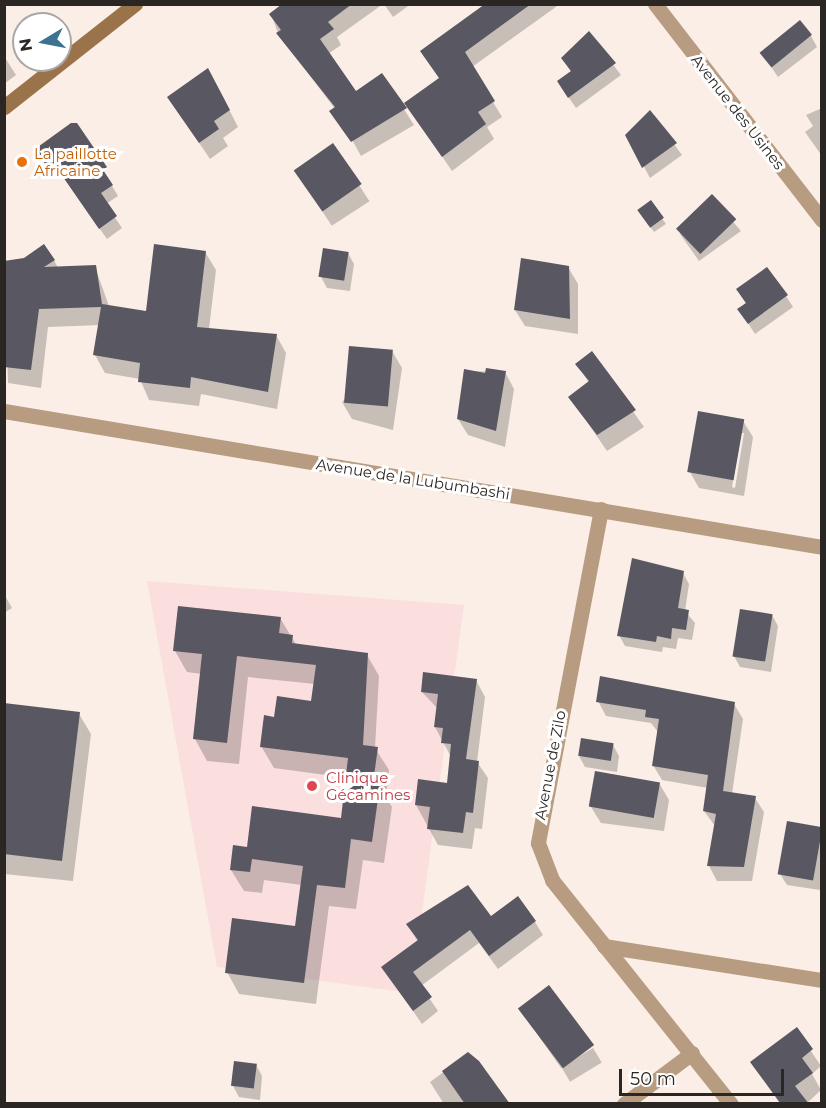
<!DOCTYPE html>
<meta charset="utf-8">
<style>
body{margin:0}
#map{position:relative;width:826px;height:1108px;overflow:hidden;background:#faeee6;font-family:Montserrat,sans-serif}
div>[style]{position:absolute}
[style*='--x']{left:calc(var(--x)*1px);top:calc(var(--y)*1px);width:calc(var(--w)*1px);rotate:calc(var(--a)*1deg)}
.medical>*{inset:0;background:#fbdfdf}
.shadow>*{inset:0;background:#0003;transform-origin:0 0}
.building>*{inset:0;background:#595761;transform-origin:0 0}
.minor>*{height:15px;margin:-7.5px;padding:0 7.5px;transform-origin:7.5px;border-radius:7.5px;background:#b89c82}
.secondary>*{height:15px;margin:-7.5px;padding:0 7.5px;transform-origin:7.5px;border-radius:7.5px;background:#9b734b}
.dots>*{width:16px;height:16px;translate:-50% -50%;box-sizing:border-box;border:3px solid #fff;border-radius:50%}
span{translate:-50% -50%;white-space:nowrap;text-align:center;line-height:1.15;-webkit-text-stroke:6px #fff;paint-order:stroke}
.street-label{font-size:15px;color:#2a2623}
.food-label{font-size:15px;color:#c56008}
.left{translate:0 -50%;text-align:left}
.health-label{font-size:15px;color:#be3a42}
.frame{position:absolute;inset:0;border:6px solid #2a2623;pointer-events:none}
.north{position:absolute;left:12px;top:12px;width:60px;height:60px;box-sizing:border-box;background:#fff;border:2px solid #aaa8a7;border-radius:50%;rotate:260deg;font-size:16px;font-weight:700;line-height:24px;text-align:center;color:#2a2623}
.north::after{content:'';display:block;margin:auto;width:21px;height:27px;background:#3c738e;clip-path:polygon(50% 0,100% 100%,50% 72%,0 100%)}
.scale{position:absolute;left:619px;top:1069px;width:165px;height:27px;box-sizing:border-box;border:3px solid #2a2623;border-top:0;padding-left:8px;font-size:18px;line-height:21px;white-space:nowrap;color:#2a2623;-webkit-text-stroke:4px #fff;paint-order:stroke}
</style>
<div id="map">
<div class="medical">
<div style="clip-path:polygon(147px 581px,464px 605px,411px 993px,217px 967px)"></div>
</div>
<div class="shadow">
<div style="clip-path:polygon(287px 4px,383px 4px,337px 37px,341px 45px,328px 54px,356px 94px,382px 75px,414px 125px,361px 156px,335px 109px,278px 33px,271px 14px)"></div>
<div style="clip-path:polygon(384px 4px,411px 4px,393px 17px)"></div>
<div style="clip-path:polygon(488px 4px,560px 4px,472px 67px,502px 117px,487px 127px,494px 139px,452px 171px,406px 103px,440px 79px,422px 52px)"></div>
<div style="clip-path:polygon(589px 33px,621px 75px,576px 108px,565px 92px,571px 72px,563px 59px)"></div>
<div style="clip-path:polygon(811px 36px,817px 47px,778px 77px,761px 52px)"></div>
<div style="clip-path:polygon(4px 56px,16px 75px,4px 84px)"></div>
<div style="clip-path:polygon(217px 86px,238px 127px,223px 138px,228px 146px,210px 159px,169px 98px)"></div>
<div style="clip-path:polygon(822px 108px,822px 156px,805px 132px,813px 126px,806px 115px)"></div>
<div style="clip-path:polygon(650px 112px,682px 155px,650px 178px,627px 135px)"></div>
<div style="clip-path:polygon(77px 126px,118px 196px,106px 204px,122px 228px,107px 239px,59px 171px,53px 175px,37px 150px)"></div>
<div style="left:333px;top:145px;width:67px;height:45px;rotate:57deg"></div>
<div style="clip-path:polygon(711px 196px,741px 231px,699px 261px,680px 234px)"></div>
<div style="clip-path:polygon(650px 202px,666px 224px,654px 232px,642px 215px)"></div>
<div style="clip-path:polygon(205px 252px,216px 270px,209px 329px,276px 335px,286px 353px,277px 409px,201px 394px,199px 406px,149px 400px,140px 379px,105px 373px,95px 355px,100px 325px,48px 327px,41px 388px,8px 383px,4px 262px,54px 260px,58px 268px,95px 267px,109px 306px,147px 313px)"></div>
<div style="clip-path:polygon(348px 253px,354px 264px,350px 291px,327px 288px,321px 277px)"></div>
<div style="clip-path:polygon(568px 267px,578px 284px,578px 334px,525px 326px,515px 310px)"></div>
<div style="clip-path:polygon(738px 290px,786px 296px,793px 307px,755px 334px,739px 309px,746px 304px)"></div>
<div style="clip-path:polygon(392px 351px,402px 368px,393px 430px,352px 419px,342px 402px)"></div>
<div style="clip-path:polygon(592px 353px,644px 427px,607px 451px,570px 397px,589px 383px,577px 364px)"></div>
<div style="clip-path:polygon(465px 371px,505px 372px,514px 389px,505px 447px,468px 435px,458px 419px)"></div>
<div style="clip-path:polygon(evenodd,743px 421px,753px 437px,744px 496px,699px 488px,690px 472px,743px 421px,741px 433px,744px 433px,735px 488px,732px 487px,741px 433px)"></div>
<div style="clip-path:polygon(683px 573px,689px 584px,685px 611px,695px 623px,692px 640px,678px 638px,676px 649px,663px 647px,662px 652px,625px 646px,619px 635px)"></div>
<div style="clip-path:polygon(4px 594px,12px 608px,4px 613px)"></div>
<div style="clip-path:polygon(772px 615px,778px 626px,771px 672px,740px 667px,734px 656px)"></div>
<div style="clip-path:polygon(280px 618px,297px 646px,367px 655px,379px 676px,375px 748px,389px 770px,386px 797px,392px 807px,384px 863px,363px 860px,356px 909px,329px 906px,316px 1004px,239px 994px,227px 972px,296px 928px,302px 885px,264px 880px,262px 893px,244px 891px,231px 870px,248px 848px,342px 820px,348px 778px,274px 768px,261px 746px,276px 718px,313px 702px,315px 684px,248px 677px,239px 764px,207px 761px,195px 739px,202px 674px,187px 672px,175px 651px)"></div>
<div style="clip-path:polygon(476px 680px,485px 697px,477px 762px,488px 778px,482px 829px,475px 828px,472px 849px,438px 845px,416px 805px,448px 784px,451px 757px,435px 727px,438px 709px,422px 692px)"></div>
<div style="clip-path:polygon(598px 701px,734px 704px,743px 719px,732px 794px,755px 798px,764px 812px,752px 881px,717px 881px,709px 866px,715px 826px,704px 811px,708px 788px,662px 780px,653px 765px,658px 732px,651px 723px,606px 716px)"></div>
<div style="clip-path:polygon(4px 705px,79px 714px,91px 734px,73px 881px,4px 874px)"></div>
<div style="clip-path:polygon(613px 745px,619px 756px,617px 772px,585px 767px,579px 756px)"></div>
<div style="clip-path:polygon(659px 783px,669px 800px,664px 831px,601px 823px,591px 807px)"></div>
<div style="clip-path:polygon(822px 828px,820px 890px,787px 885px,780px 874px)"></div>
<div style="clip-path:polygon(491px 918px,535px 922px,543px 935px,498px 969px,479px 943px,421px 986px,438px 1011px,422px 1024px,383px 968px,418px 942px,408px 925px)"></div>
<div style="clip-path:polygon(520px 1009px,592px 1045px,561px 1068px)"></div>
<div style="clip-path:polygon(796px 1029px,821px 1066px,812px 1074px,821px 1090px,806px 1104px,780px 1104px,752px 1062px)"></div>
<div style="left:593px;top:1048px;width:17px;height:37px;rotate:59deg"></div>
<div style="clip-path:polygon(468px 1054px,508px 1104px,444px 1104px,430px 1082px)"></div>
<div style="clip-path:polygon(256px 1065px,262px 1076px,260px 1100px,239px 1097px,233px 1086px)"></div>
</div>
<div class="building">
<div style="clip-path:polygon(282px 4px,352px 4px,328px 22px,334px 29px,320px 39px,356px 91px,382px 73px,407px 108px,351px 142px,329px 111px,335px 107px,276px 33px,281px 30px,269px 14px)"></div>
<div style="clip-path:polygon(485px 4px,531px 4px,465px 52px,495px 101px,478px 112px,486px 124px,442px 157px,404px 103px,439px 78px,420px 51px)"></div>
<div style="left:800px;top:20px;width:19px;height:52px;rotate:51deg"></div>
<div style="clip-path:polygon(589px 31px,616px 63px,568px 98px,557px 81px,571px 71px,561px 58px)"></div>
<div style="clip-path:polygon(208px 68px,230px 110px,214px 121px,219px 129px,199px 143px,167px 97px)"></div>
<div style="clip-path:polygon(650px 110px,677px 143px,642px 168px,625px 135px)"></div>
<div style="clip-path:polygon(71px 123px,77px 123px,107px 167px,103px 170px,113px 185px,101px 193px,117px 216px,99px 229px,52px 161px,46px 165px,35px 149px)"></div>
<div style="left:333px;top:143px;width:50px;height:48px;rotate:55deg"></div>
<div style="left:712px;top:194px;width:35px;height:50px;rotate:46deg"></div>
<div style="left:651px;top:200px;width:22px;height:17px;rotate:54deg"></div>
<div style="clip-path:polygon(44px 244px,55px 260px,44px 267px,96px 265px,102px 304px,146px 311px,154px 244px,206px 251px,197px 327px,277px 334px,268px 392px,191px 377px,190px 388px,138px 382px,140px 363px,93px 355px,101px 307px,39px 309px,31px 370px,4px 367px,4px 261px,24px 258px)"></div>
<div style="left:323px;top:248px;width:26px;height:29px;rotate:9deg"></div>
<div style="clip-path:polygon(521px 258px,569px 266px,570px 319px,514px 310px)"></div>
<div style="clip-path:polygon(767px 267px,788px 295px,748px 324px,737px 309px,746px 303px,736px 289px)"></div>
<div style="left:349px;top:346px;width:44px;height:57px;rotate:5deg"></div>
<div style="clip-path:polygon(592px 351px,636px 410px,597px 435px,568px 397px,589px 381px,575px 364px)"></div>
<div style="clip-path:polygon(486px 368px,506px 371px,496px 431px,457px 419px,464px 369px,485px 373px)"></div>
<div style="left:698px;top:411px;width:47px;height:62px;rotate:10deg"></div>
<div style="clip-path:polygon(632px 558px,684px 571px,678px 608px,689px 610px,686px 630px,672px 628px,671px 639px,657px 636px,656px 642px,617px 636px)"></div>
<div style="clip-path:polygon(178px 606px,281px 617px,279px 633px,293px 635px,292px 643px,368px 653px,363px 745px,378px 747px,373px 783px,380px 784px,372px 842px,351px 839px,345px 888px,317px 885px,304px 983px,225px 973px,232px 918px,295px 926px,303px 866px,252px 859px,250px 872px,230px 870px,233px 845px,247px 847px,252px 806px,341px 818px,348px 758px,260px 747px,264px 715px,274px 717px,277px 696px,311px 701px,316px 665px,237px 656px,227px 743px,193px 739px,202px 654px,173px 651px)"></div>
<div style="left:740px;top:609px;width:33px;height:48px;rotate:9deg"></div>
<div style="clip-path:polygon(423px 672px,477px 679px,466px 759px,479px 761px,473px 813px,466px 812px,463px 833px,427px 829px,430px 807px,415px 805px,418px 779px,447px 783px,451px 744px,441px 743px,443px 728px,434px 727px,438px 694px,421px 692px)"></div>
<div style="clip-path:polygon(600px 676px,735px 702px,723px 791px,756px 796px,744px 867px,707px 866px,716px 814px,703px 811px,708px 775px,652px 766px,659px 719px,645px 717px,646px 710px,596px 702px)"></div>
<div style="clip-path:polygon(4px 703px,80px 712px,62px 861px,4px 854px)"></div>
<div style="left:581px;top:738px;width:33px;height:18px;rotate:9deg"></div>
<div style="left:595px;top:771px;width:66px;height:36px;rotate:10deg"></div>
<div style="left:787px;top:821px;width:36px;height:54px;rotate:10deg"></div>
<div style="clip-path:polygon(468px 885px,491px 916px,518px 896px,536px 921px,489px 956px,470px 930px,413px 972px,432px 997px,413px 1011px,381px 967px,418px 940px,406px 924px)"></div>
<div style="left:549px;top:985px;width:75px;height:39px;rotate:53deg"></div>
<div style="clip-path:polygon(797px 1027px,813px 1049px,802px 1058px,813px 1073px,795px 1086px,809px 1104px,781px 1104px,750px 1062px)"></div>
<div style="clip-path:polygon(468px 1052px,479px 1061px,510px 1104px,465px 1104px,442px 1071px)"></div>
<div style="left:234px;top:1061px;width:23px;height:25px;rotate:7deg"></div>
</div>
<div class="minor">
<div style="--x:655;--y:4;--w:273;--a:52.3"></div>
<div style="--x:4;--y:411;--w:829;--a:9.44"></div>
<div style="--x:601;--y:509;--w:340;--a:100.7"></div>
<div style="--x:538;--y:843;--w:40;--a:69"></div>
<div style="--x:552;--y:880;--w:287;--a:51.4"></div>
<div style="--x:604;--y:946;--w:221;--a:8.9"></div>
<div style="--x:624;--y:1104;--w:85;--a:-36.9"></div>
</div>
<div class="secondary">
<div style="--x:4;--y:107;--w:167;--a:-38.2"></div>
</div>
<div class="dots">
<div style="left:22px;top:162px;background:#e8710a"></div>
<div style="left:312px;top:786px;background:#e0444e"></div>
</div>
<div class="street-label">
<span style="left:738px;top:112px;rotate:52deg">Avenue des Usines</span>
<span style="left:413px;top:479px;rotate:9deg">Avenue de la Lubumbashi</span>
<span style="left:550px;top:765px;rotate:-79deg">Avenue de Zilo</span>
</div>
<div class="food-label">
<span class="left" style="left:34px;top:162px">La paillotte<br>Africaine</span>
</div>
<div class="health-label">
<span class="left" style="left:326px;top:786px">Clinique<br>Gécamines</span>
</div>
<div class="frame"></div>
<div class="north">N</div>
<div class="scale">50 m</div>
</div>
